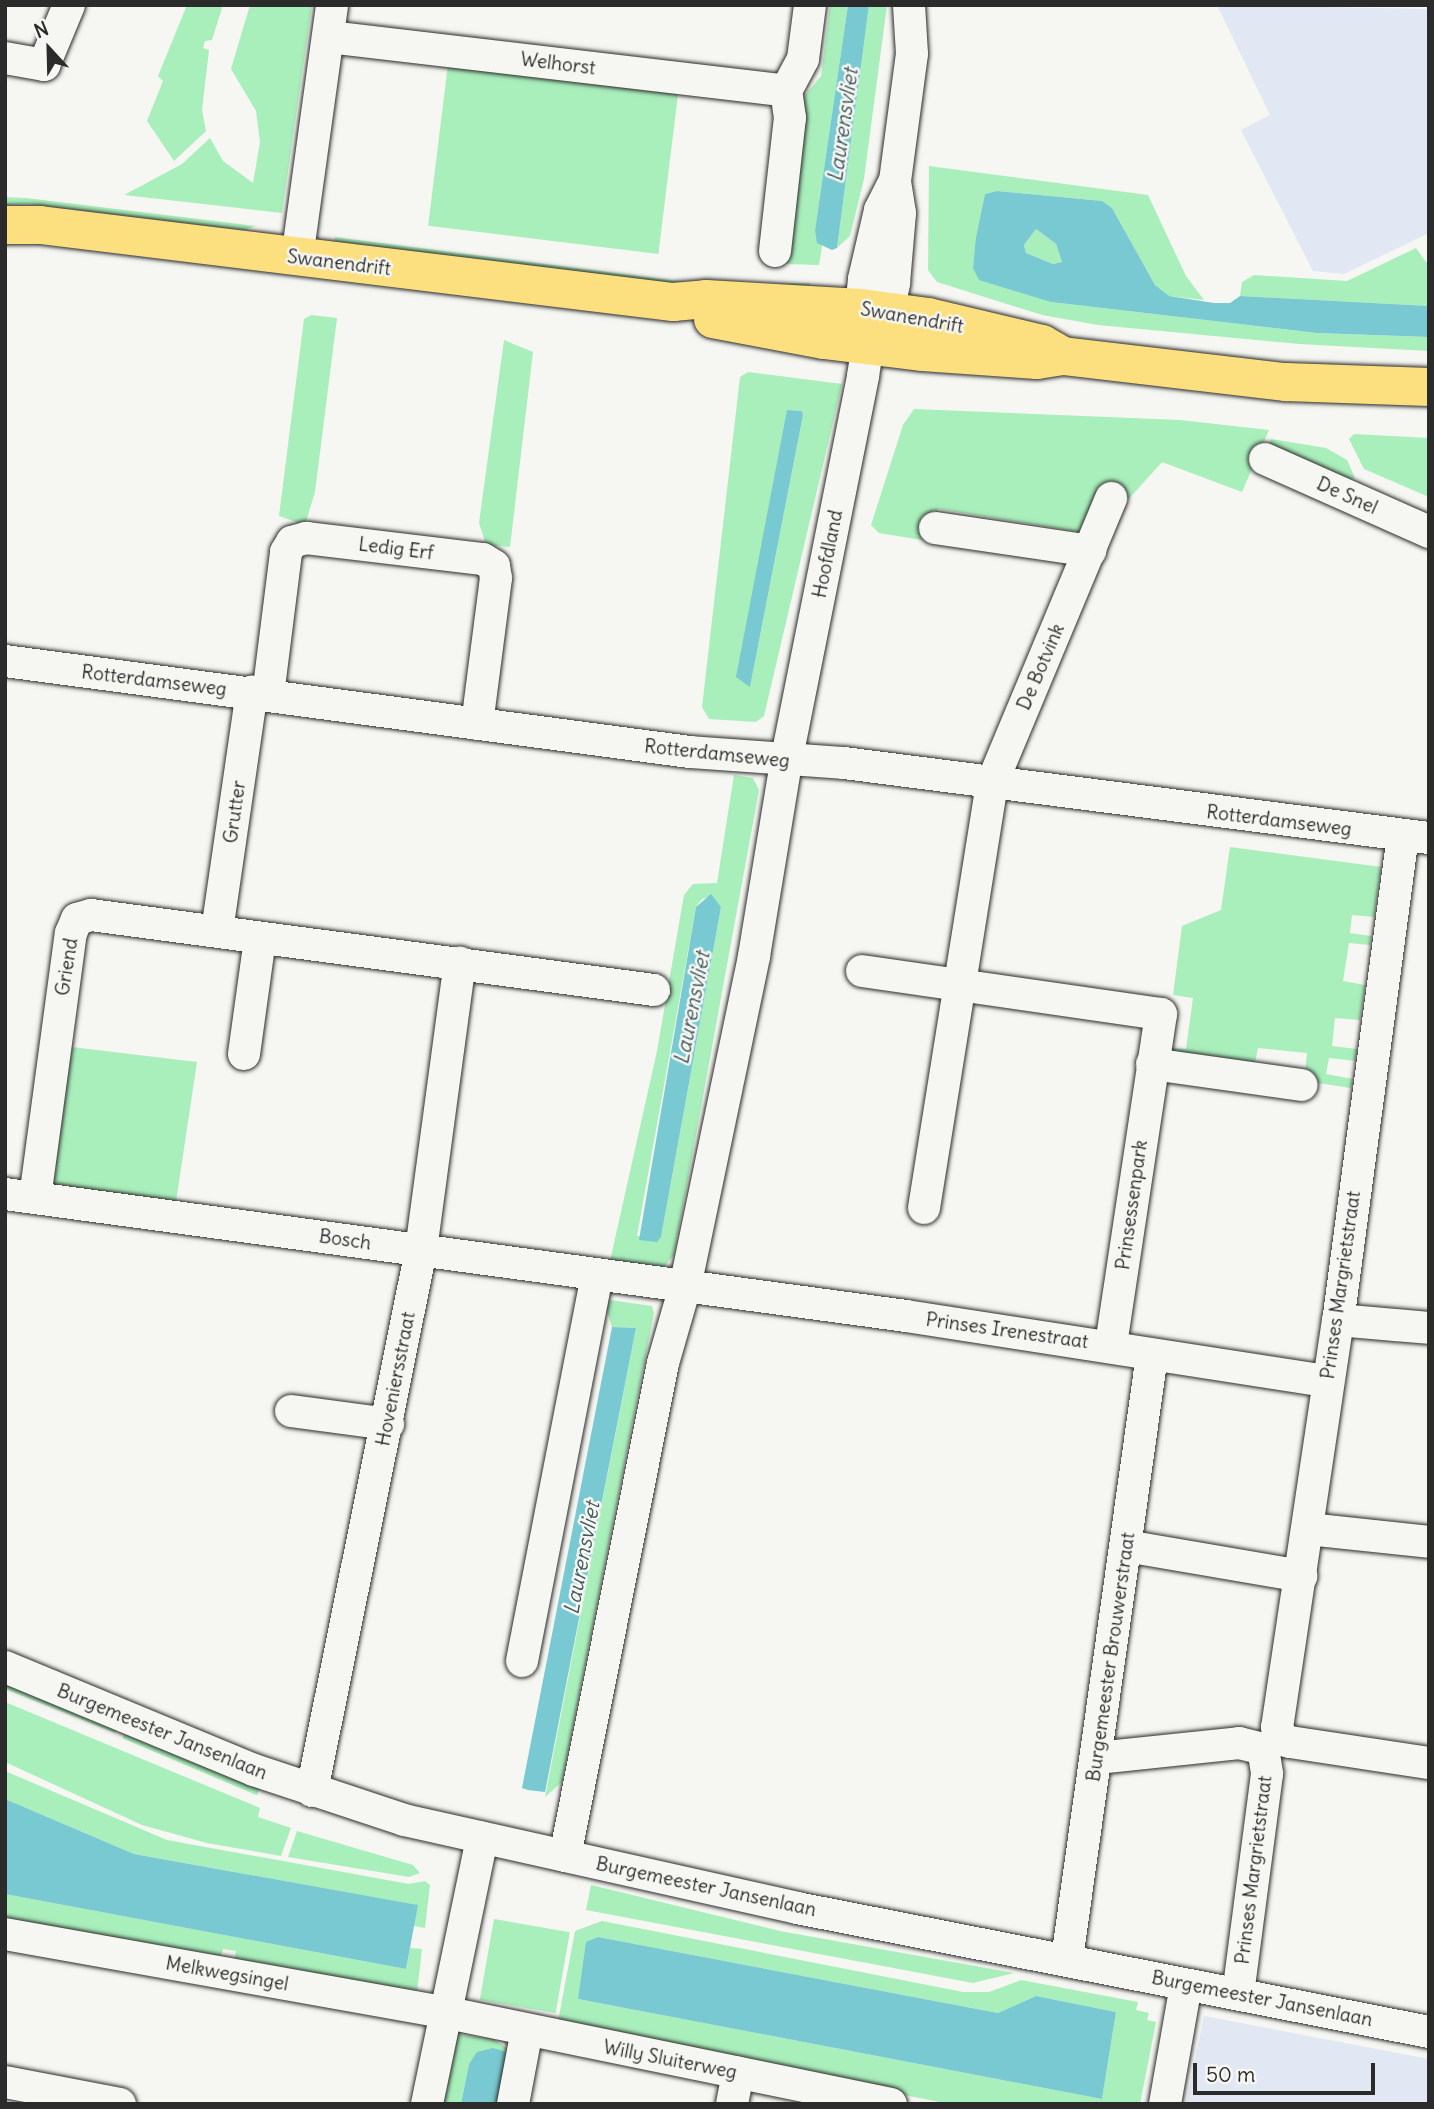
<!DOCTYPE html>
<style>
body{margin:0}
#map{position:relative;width:1434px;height:2109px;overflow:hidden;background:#f6f6f2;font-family:Delius,sans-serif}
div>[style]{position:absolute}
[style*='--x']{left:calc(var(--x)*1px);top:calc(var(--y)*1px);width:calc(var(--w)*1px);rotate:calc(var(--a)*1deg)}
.built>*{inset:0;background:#e1e8f3}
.green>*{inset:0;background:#a9efbb;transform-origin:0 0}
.water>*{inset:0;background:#78c9d1}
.roads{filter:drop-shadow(0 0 2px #2b2b2b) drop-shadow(0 0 2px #2b2b2b)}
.minor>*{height:32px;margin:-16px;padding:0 16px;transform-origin:16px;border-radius:16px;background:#f6f6f2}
.major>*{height:38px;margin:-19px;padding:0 19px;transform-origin:19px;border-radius:19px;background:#fce080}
span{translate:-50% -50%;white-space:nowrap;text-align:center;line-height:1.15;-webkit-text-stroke:5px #f6f6f2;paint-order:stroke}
.street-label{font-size:19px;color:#2b2b2b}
.water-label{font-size:21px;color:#425a5d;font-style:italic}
.frame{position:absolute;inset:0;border:7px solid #2b2b2b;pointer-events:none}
.north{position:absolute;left:14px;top:14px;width:70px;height:70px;-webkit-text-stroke:5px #f6f6f2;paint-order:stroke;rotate:338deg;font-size:19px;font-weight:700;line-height:28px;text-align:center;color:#2b2b2b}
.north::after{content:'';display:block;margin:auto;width:24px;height:32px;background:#2b2b2b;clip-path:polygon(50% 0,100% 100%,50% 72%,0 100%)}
.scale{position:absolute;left:1193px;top:2063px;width:182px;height:32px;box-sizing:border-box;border:4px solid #2b2b2b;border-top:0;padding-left:9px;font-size:21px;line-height:24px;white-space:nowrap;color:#2b2b2b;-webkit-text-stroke:5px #f6f6f2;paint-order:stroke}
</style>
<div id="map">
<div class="built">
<div style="clip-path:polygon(1217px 5px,1429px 9px,1429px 233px,1344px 274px,1313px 271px,1241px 130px,1270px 115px)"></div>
<div style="clip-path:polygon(1204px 2016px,1429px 2059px,1429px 2104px,1186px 2104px)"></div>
</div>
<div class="green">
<div style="clip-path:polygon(187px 5px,223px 5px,212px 40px,205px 41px,203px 48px,209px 50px,202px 110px,206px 131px,174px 161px,147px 121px,163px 81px,158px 76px)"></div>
<div style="clip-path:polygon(250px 5px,312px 5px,282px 213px,124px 195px,182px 164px,210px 138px,223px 161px,253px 183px,260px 142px,256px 111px,231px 69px)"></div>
<div style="clip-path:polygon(830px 5px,848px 5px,815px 230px,822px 247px,819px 265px,786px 264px,802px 99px,821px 76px)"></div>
<div style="clip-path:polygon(869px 5px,887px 5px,864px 179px,850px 236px,837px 248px)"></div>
<div style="left:448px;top:64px;width:232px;height:163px;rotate:7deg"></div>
<div style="clip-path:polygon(929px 166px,1148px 195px,1186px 276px,1204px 300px,1168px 296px,1155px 285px,1112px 208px,1102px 201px,997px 191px,985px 194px,973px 268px,1051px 302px,1317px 333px,1429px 337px,1429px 351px,1299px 344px,1098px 325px,1042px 315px,937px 282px,928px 270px)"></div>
<div style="clip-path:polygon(5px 197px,26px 198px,256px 226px,243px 231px,27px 204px,5px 205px)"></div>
<div style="clip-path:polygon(1036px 229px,1056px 244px,1062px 262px,1053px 264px,1026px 253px,1024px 245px)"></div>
<div style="clip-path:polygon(335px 237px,710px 285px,810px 283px,808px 296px,706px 293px,333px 245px)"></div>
<div style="clip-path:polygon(1416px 248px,1429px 266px,1429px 306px,1240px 296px,1242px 282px,1254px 275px,1347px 281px)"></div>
<div style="clip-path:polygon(311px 315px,337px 318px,315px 492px,305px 525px,279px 516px,304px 319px)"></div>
<div style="clip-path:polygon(504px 340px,533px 352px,510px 547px,486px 545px,479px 523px)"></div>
<div style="clip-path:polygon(evenodd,748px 372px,842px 384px,764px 716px,756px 722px,709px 719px,702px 707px,740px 377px,748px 372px,787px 410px,802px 411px,803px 415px,750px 687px,787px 410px)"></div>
<div style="clip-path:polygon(914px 409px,1180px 420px,1269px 430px,1242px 492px,1162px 462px,1126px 502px,1087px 533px,938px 509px,930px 528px,934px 542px,879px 533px,871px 525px,903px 425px)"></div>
<div style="clip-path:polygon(1354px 434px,1429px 438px,1429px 497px,1364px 469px,1349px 439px)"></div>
<div style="clip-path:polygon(1271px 439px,1326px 448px,1347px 460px,1355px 478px,1345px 482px,1268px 447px)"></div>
<div style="clip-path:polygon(evenodd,734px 775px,753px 778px,759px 790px,674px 1255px,664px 1267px,610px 1261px,657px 1051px,684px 895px,693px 884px,717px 883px,734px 775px,710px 897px,721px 907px,661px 1237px,637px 1236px,696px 907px,702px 899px,710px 897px)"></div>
<div style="clip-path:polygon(1230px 847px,1381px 867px,1374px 917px,1352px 915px,1350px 933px,1371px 936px,1370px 945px,1349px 943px,1343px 981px,1365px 985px,1360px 1020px,1335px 1018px,1332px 1046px,1357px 1049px,1355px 1061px,1329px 1058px,1326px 1074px,1353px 1079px,1351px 1088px,1304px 1081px,1307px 1053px,1258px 1048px,1254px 1068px,1169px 1056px,1171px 1048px,1186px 1049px,1193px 998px,1173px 995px,1182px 926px,1221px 910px)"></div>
<div style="clip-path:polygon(72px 1047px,197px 1062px,176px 1202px,52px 1186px,55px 1064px,69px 1065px)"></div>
<div style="clip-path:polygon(603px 1299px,652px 1306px,654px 1313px,562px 1782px,545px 1797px,636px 1328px,612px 1327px)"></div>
<div style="clip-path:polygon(5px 1679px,117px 1727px,115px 1733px,5px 1689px)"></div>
<div style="clip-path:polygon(5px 1702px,260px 1808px,258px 1817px,291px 1828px,281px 1856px,207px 1843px,142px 1825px,5px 1762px)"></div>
<div style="left:126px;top:1730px;width:146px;height:9px;rotate:23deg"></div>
<div style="clip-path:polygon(5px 1771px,167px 1840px,409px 1884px,425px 1881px,430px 1885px,425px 1928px,414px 1926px,417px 1905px,134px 1854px,5px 1799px)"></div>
<div style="clip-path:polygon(297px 1831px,413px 1865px,420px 1873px,409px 1877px,288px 1857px)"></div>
<div style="clip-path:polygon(591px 1885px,780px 1931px,1014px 1973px,973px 1983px,586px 1910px)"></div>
<div style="clip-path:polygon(5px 1894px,406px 1969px,410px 1948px,422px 1949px,417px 1993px,234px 1961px,236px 1951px,223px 1949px,220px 1958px,5px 1919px)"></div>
<div style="left:494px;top:1919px;width:77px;height:82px;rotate:10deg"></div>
<div style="clip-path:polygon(evenodd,602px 1921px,963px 1992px,989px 1992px,1021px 1980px,1138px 2002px,1136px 2010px,1149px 2013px,1147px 2020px,1156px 2022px,1140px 2104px,950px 2104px,557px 2027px,575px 1931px,602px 1921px,598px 1937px,998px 2013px,1036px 1996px,1116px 2012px,1102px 2099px,578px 1999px,598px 1937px)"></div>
<div style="clip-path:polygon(454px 2034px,493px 2039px,516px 2054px,469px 2064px,461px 2104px,440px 2104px)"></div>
</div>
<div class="water">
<div style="clip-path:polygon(848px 5px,869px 5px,837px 248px,832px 250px,817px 243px,815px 230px)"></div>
<div style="clip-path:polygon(evenodd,997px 191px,1102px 201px,1112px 208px,1155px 285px,1169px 296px,1214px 303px,1230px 303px,1240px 296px,1429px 306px,1429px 337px,1317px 333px,1051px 302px,979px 280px,973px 268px,976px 238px,985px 194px,997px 191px,1036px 229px,1056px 244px,1062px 262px,1053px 264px,1026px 253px,1024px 245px,1036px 229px)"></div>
<div style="clip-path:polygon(787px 410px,802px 411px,803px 415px,750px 687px,736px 677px)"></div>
<div style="clip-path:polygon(711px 894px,721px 907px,661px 1237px,657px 1242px,639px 1240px,696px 907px)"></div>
<div style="clip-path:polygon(612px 1327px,636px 1328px,545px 1792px,528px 1790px,522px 1788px)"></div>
<div style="clip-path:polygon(5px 1799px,134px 1854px,418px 1905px,406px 1969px,5px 1894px)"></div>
<div style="clip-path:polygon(598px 1937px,998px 2013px,1036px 1996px,1116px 2012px,1102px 2099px,578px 1999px,586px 1942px)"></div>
<div style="clip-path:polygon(493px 2048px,506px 2052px,499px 2104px,461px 2104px,469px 2064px,477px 2052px)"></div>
</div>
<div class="roads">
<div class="minor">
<div style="--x:329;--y:37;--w:460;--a:6.7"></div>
<div style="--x:5;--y:58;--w:40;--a:10"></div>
<div style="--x:44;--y:65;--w:65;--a:-67.4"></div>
<div style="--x:786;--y:91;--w:36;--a:-62"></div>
<div style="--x:803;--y:59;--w:54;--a:-82.6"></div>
<div style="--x:775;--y:251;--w:134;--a:-83.6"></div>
<div style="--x:790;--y:118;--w:27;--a:-98"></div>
<div style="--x:297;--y:258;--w:255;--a:-82.1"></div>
<div style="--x:876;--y:333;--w:24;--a:-60"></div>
<div style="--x:888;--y:312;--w:30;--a:-78"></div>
<div style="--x:894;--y:283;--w:70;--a:-85.1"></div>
<div style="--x:900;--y:213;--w:32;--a:-99"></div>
<div style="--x:895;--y:181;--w:128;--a:-82.4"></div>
<div style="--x:912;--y:54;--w:49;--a:-93.5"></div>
<div style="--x:1265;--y:459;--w:180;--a:24"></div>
<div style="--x:935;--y:528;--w:157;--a:8.4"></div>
<div style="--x:5;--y:661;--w:691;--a:7.57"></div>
<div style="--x:690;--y:752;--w:154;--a:4.1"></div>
<div style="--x:844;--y:763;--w:590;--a:7.31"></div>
<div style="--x:268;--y:695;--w:144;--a:-82.8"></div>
<div style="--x:286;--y:552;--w:12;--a:-59"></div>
<div style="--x:292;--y:542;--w:15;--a:-16"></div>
<div style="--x:306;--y:538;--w:178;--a:6.8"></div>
<div style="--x:483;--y:559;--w:13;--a:32"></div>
<div style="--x:494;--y:566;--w:12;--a:81"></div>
<div style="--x:496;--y:578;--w:147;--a:97.4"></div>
<div style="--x:1403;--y:835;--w:489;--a:97.6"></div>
<div style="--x:1338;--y:1320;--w:412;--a:98.5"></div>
<div style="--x:1277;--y:1727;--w:14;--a:69"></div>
<div style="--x:1282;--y:1740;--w:8;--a:14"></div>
<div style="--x:1290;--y:1742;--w:141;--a:8.6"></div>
<div style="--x:217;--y:931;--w:242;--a:-81.7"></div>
<div style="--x:862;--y:971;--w:302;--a:8.2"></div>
<div style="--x:1161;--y:1014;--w:336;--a:98.6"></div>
<div style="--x:244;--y:1054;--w:117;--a:-82.1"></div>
<div style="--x:1152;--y:1064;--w:151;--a:8"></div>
<div style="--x:5;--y:1194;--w:909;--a:7.71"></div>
<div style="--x:906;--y:1316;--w:427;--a:8.8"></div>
<div style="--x:35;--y:1198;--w:267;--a:-82.3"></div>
<div style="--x:71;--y:933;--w:15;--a:-67"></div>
<div style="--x:77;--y:919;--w:15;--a:-16"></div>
<div style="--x:91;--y:915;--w:568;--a:7.59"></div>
<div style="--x:924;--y:1208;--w:430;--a:-80.9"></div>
<div style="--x:992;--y:783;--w:309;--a:-67.3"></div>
<div style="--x:1338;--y:1320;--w:91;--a:5"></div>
<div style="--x:291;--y:1411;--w:98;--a:7.6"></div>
<div style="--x:1308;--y:1529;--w:122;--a:6.1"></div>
<div style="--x:1126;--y:1546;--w:178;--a:9.7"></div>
<div style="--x:522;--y:1661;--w:393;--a:-79"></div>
<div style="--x:5;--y:1667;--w:269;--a:22.5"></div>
<div style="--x:254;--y:1770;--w:158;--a:18.4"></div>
<div style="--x:404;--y:1820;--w:403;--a:12.6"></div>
<div style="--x:797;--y:1908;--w:644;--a:11.1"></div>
<div style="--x:1097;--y:1758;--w:143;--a:-6"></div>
<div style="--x:1239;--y:1743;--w:21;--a:14"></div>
<div style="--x:1259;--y:1748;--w:8;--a:50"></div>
<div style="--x:1264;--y:1754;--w:20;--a:81"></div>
<div style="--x:1267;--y:1774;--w:222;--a:97.5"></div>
<div style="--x:312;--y:1791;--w:552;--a:-78.61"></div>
<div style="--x:421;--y:1250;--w:290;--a:-82.3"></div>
<div style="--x:565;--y:1856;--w:503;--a:-78.76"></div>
<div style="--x:663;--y:1363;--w:79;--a:-73.9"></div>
<div style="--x:685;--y:1287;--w:338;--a:-78.2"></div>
<div style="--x:754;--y:956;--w:197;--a:-80.6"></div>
<div style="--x:786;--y:762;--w:394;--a:-78.7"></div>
<div style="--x:863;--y:376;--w:30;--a:-81"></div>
<div style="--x:868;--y:346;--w:39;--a:-100"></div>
<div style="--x:861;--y:308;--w:29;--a:-84"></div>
<div style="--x:864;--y:279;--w:71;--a:-76.9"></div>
<div style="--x:880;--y:210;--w:33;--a:-63"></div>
<div style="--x:5;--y:1934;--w:450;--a:10.1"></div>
<div style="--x:448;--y:2013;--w:452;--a:11.6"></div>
<div style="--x:1067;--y:1959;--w:610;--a:-81.99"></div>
<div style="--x:5;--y:2082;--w:117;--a:10.8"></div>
<div style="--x:427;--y:2104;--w:272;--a:-78.3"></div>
<div style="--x:513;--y:2104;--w:75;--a:-79.3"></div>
<div style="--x:732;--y:2104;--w:32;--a:-79"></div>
<div style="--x:1165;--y:2104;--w:121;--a:-80"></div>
</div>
<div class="major">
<div style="--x:5;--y:225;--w:35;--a:0"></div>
<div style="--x:40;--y:225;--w:638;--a:6.94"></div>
<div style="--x:673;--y:302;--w:33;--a:-5"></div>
<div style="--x:706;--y:299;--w:155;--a:3.3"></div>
<div style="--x:861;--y:308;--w:68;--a:7.7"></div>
<div style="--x:928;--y:317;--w:117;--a:13.3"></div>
<div style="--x:1042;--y:344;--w:24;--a:30"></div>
<div style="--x:713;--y:319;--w:113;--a:10.7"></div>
<div style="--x:824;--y:340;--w:100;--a:6.9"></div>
<div style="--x:923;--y:352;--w:114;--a:4"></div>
<div style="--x:1037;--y:360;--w:26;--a:-9"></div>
<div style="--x:1063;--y:356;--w:225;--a:6.7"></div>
<div style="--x:1286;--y:382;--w:143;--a:2"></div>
</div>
</div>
<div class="street-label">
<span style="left:558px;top:64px;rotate:7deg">Welhorst</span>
<span style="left:339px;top:263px;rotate:7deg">Swanendrift</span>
<span style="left:912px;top:318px;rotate:10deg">Swanendrift</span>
<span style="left:1347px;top:496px;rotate:24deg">De Snel</span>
<span style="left:396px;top:549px;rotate:7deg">Ledig Erf</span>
<span style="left:828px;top:554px;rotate:-79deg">Hoofdland</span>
<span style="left:1041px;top:667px;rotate:-67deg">De Botvink</span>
<span style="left:154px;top:681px;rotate:7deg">Rotterdamseweg</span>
<span style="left:717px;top:754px;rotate:6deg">Rotterdamseweg</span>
<span style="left:235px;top:812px;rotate:-82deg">Grutter</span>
<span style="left:1279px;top:821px;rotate:7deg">Rotterdamseweg</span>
<span style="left:67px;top:967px;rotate:-81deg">Griend</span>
<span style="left:1132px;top:1205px;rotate:-82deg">Prinsessenpark</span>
<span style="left:345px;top:1240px;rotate:8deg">Bosch</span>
<span style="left:1341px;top:1285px;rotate:-82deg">Prinses Margrietstraat</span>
<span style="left:1007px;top:1331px;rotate:8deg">Prinses Irenestraat</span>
<span style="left:396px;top:1379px;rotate:-79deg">Hoveniersstraat</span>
<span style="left:1111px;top:1657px;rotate:-82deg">Burgemeester Brouwerstraat</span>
<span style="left:162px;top:1732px;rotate:22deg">Burgemeester Jansenlaan</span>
<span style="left:1254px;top:1870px;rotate:-83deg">Prinses Margrietstraat</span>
<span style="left:706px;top:1887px;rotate:12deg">Burgemeester Jansenlaan</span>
<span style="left:227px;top:1974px;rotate:10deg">Melkwegsingel</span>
<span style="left:1262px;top:1999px;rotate:11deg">Burgemeester Jansenlaan</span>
<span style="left:670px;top:2060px;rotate:11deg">Willy Sluiterweg</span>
</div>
<div class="water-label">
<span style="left:843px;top:125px;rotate:-82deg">Laurensvliet</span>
<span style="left:692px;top:1008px;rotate:-79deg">Laurensvliet</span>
<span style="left:582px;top:1558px;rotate:-79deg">Laurensvliet</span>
</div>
<div class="frame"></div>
<div class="north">N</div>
<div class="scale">50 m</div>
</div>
